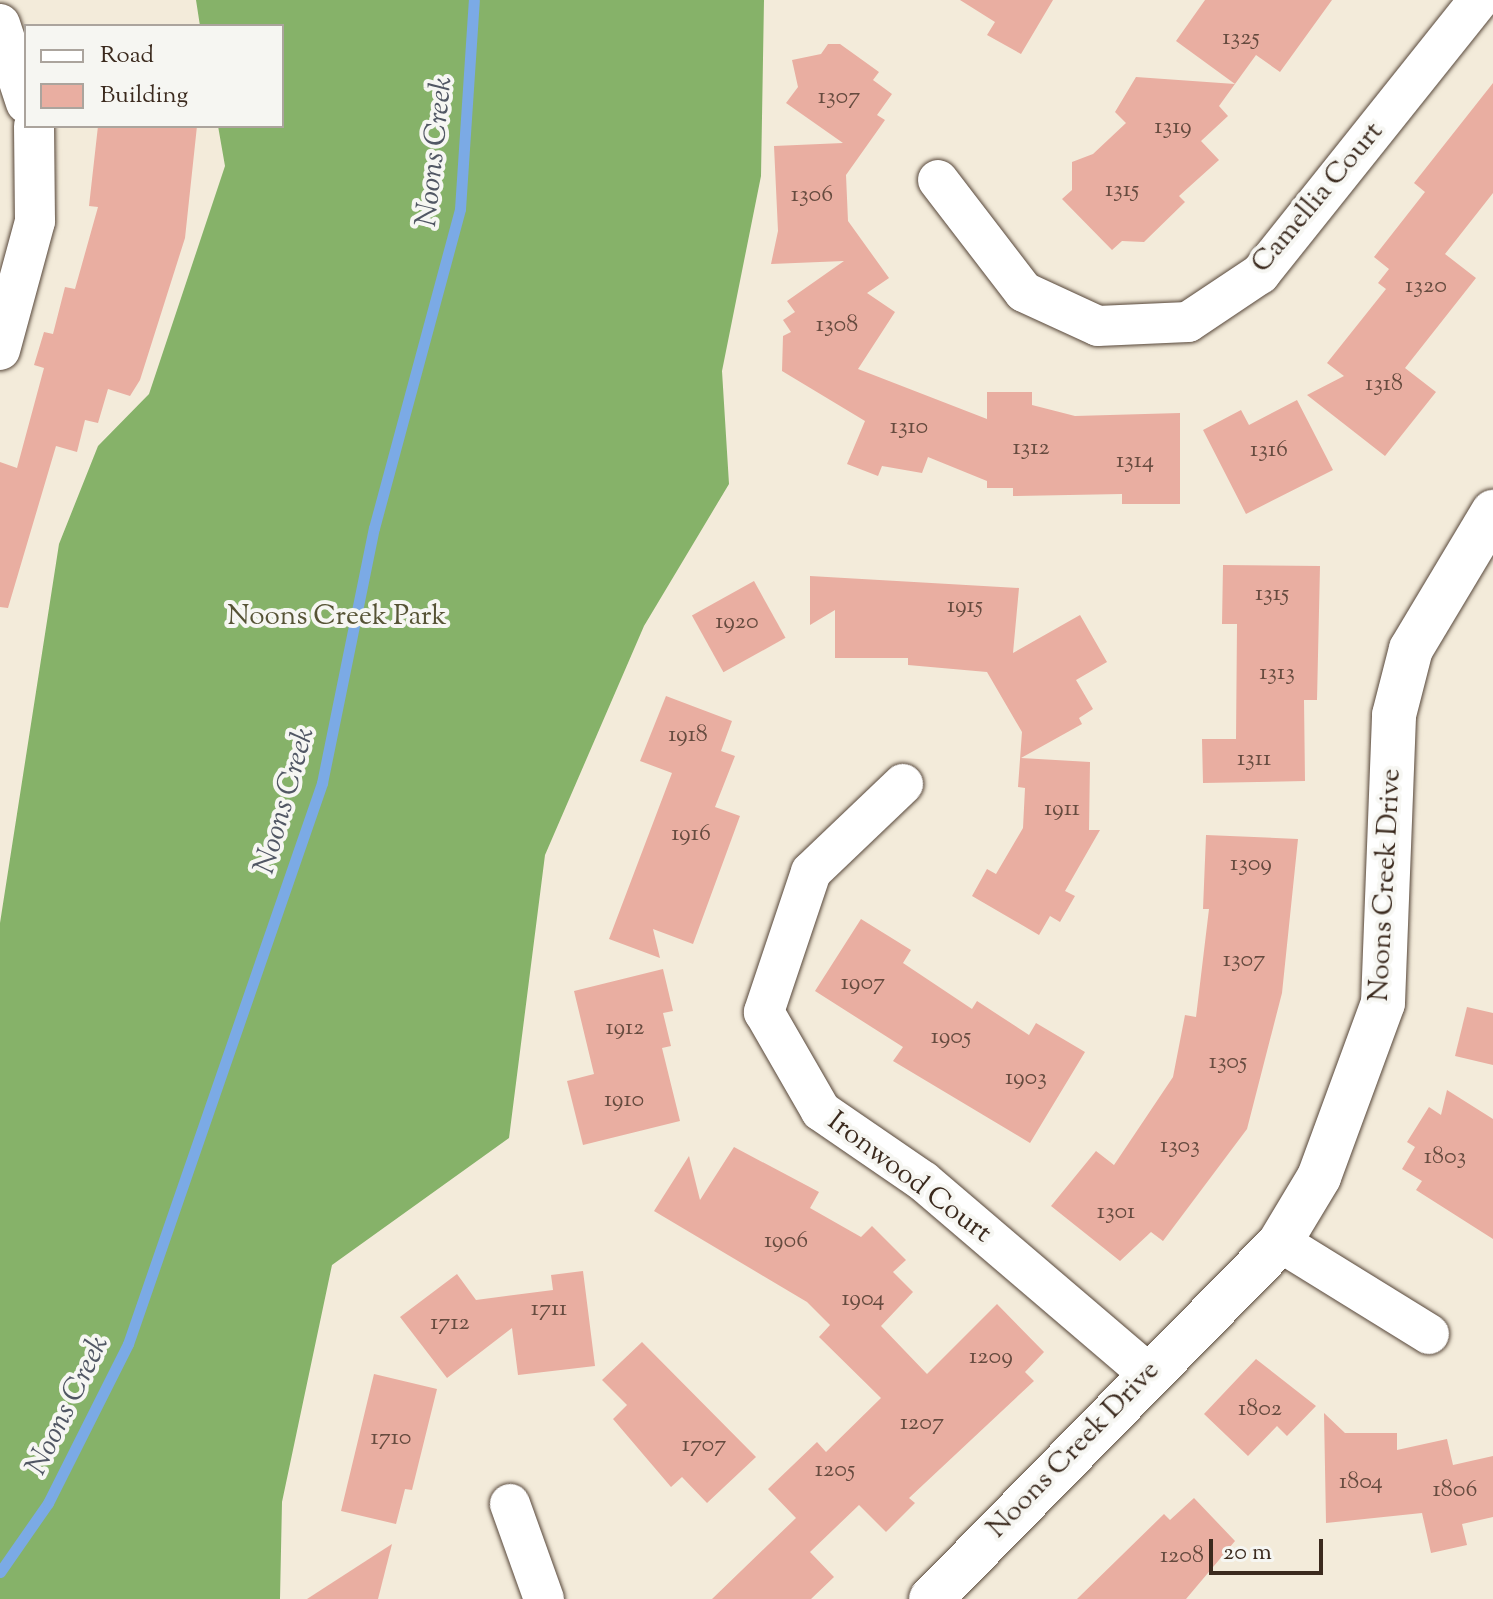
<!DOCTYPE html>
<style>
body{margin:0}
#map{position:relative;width:1493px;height:1599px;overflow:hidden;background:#f3ebda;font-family:"Sorts Mill Goudy",serif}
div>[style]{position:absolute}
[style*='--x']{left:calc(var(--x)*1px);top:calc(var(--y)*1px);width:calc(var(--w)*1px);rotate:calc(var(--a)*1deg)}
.forest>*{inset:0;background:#86b269}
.stream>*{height:11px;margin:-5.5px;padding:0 5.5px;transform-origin:5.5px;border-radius:5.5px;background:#7baae5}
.building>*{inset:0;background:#e9aea1;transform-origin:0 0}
.roads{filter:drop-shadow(0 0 2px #57473a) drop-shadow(0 0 2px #57473a)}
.minor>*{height:40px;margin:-20px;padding:0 20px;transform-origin:20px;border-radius:20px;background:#fff}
.tertiary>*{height:44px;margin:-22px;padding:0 22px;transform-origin:22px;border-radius:22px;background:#fff}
span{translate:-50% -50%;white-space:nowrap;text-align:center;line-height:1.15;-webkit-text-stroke:8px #f6f6f2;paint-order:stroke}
.number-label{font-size:24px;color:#664b3f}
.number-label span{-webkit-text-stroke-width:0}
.street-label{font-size:28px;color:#3b2a1e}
.park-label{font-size:28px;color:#565335}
.water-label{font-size:30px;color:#515764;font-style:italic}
.legend{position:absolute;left:24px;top:24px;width:260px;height:104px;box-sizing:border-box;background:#f6f6f2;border:2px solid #aba49d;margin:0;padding:10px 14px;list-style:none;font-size:24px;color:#3b2a1e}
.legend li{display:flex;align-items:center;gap:16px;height:40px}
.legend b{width:40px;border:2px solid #aba49d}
.scale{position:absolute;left:1209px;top:1539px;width:114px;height:36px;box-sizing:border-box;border:4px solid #3b2a1e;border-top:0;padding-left:10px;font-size:24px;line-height:28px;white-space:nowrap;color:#3b2a1e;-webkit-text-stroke:6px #f6f6f2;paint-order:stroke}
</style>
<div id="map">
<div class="forest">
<div style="clip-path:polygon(196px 0,764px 0,761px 176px,722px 371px,729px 484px,644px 626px,545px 855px,509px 1138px,332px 1265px,282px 1502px,280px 1599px,0 1599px,0 923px,59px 544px,98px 446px,149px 394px,225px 166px,218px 126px,282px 126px,282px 26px,200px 26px)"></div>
</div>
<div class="stream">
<div style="--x:0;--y:1572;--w:84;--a:-55.2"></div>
<div style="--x:48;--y:1503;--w:178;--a:-63.3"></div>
<div style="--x:128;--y:1344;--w:594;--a:-70.92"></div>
<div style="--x:322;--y:783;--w:260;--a:-78.5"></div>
<div style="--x:374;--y:528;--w:330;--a:-74.9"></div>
<div style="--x:460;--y:209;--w:209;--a:-86.2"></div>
</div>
<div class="building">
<div style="clip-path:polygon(960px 0,1053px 0,1021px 54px,987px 35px,995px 22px)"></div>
<div style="clip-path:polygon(1205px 0,1332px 0,1280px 72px,1256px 55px,1219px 106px,1228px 116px,1201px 141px,1219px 160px,1179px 196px,1185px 202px,1144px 242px,1122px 241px,1112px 250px,1062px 199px,1072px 190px,1072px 162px,1093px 154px,1126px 123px,1115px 112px,1136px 77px,1235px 84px,1176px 41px)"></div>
<div style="clip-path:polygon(828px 44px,840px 44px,879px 72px,873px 80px,892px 94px,877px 115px,885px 120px,846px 175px,848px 221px,889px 278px,867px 293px,895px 312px,858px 369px,987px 419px,987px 392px,1032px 392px,1032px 405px,1075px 416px,1180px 413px,1180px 504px,1122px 504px,1122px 494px,1013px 496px,1013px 488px,987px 488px,987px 481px,928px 457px,922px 473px,882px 466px,878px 476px,847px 464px,865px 421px,782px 371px,783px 336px,791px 332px,783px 320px,795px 312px,787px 301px,844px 261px,771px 264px,778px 231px,774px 146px,843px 143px,786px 103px,798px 87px,792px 60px,821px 54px)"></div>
<div style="clip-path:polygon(1493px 83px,1493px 193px,1445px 254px,1476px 278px,1405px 368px,1436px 392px,1385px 456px,1307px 395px,1344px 376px,1327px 363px,1386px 289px,1378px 283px,1389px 269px,1374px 257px,1425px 192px,1414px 183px)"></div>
<div style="clip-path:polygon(98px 126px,197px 126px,185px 238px,140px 380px,130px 396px,108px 389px,98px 423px,85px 420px,77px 452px,56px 446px,8px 608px,0 607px,0 462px,17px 468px,44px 368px,34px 365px,44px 332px,53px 334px,65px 287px,75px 289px,98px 207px,89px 206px)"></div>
<div style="clip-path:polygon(1297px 400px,1333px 470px,1246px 514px,1203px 430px,1241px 410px,1249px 425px)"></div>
<div style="clip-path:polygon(1223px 565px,1320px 566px,1317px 700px,1304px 700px,1305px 781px,1203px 783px,1202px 739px,1236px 739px,1237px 624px,1222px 624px)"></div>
<div style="clip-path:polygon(810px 576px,1019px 588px,1013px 653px,1080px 615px,1107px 662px,1076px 680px,1093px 709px,1079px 718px,1082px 724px,1021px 758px,1090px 762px,1089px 830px,1100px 830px,1065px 891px,1075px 896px,1060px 922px,1050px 916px,1039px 935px,972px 896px,987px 869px,996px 874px,1023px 828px,1025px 788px,1018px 787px,1022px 732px,987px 672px,908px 665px,908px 658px,835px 658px,835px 610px,810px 625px)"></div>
<div style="left:754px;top:581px;width:65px;height:71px;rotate:61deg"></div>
<div style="clip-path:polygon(666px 696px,732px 721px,721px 751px,735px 756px,715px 807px,740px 816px,693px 944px,653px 929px,660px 958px,609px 939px,672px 773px,640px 761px)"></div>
<div style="clip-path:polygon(1206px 835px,1298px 839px,1282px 993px,1247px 1129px,1163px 1241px,1151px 1232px,1120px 1261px,1051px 1206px,1096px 1151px,1114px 1165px,1173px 1077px,1185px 1015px,1196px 1017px,1209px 909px,1203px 909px)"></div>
<div style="clip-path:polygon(861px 919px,911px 950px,903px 963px,972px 1009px,977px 1001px,1029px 1035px,1036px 1023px,1085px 1052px,1030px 1143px,893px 1061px,903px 1047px,815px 991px)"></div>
<div style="clip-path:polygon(663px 969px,673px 1011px,663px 1013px,671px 1046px,662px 1048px,680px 1121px,583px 1145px,567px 1081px,594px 1074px,574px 991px)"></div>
<div style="clip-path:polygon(1467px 1007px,1493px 1013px,1493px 1065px,1455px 1056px)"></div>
<div style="clip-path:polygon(1447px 1090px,1493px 1119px,1493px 1239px,1416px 1190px,1422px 1181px,1402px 1169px,1415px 1147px,1407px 1142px,1429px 1107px,1441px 1115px)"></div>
<div style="clip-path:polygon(734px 1147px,819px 1192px,810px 1208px,861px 1237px,872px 1226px,906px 1260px,893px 1272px,913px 1292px,881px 1326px,927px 1374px,997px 1304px,1044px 1352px,1025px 1372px,1034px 1381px,909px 1498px,915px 1503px,886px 1532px,859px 1505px,810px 1552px,834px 1577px,811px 1599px,712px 1599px,796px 1518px,768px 1489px,817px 1442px,826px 1452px,881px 1398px,819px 1337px,830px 1325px,807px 1302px,654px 1211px,689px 1156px,700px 1200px)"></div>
<div style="clip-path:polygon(583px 1271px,595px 1366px,518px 1375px,512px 1328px,447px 1378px,400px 1317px,457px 1274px,476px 1300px,553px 1290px,551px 1275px)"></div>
<div style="clip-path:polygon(642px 1342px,756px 1457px,707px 1503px,682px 1477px,671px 1487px,613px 1419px,627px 1405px,602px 1380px)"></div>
<div style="clip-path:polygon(1256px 1359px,1316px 1406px,1287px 1436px,1277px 1426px,1248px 1456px,1204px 1414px)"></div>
<div style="clip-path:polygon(374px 1374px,437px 1389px,412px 1490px,405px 1489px,396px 1524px,341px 1511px)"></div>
<div style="clip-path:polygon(1324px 1413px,1345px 1433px,1397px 1433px,1397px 1450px,1447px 1439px,1453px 1465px,1493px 1456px,1493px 1517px,1462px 1524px,1467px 1545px,1431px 1553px,1422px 1513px,1326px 1523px)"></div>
<div style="clip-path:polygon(1194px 1498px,1235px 1541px,1186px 1599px,1077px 1599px,1164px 1514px,1170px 1520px)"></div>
<div style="clip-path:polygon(392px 1544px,378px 1599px,307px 1599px)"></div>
</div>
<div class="roads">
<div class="minor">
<div style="--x:0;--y:24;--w:83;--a:71.8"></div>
<div style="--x:938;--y:180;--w:141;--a:52.5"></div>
<div style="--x:1024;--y:292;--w:81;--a:24.7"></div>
<div style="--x:1098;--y:326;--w:90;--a:-2.5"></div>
<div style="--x:1188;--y:322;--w:87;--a:-33.7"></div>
<div style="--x:1260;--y:274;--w:351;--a:-51.4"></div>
<div style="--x:0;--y:350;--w:134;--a:-74.8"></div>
<div style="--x:35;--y:221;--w:95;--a:-90.6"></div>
<div style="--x:903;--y:784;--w:127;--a:136.3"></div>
<div style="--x:811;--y:872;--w:148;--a:108.6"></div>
<div style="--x:764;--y:1012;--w:114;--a:60.1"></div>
<div style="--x:821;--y:1111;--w:124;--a:34.5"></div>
<div style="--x:923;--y:1181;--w:296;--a:40.5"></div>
<div style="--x:1280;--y:1242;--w:175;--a:31.7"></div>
<div style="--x:510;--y:1504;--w:101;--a:70.3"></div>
</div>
<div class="tertiary">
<div style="--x:931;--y:1599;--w:499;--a:-45.6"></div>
<div style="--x:1280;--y:1242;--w:76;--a:-59"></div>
<div style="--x:1319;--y:1177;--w:185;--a:-69.8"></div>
<div style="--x:1383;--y:1003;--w:288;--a:-87.8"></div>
<div style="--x:1394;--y:715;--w:68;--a:-75.6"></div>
<div style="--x:1411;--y:649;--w:160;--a:-59.1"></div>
</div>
</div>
<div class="number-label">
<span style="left:1241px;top:39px">1325</span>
<span style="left:839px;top:98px">1307</span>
<span style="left:1173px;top:128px">1319</span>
<span style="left:1122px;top:191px">1315</span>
<span style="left:812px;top:196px">1306</span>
<span style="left:1426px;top:287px">1320</span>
<span style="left:837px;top:326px">1308</span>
<span style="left:1384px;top:385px">1318</span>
<span style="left:909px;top:428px">1310</span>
<span style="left:1031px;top:449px">1312</span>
<span style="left:1269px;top:451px">1316</span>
<span style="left:1135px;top:462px">1314</span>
<span style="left:1272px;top:595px">1315</span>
<span style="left:965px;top:607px">1915</span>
<span style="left:737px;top:623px">1920</span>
<span style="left:1277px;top:674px">1313</span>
<span style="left:688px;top:736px">1918</span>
<span style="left:1254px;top:760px">1311</span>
<span style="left:1062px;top:810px">1911</span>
<span style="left:691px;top:835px">1916</span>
<span style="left:1251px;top:865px">1309</span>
<span style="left:1244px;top:961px">1307</span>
<span style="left:863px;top:984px">1907</span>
<span style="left:625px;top:1029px">1912</span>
<span style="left:951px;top:1038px">1905</span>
<span style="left:1228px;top:1063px">1305</span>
<span style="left:1026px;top:1079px">1903</span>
<span style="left:624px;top:1101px">1910</span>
<span style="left:1180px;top:1147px">1303</span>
<span style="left:1445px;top:1158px">1803</span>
<span style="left:1116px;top:1213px">1301</span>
<span style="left:786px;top:1242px">1906</span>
<span style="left:863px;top:1300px">1904</span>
<span style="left:549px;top:1310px">1711</span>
<span style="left:450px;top:1324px">1712</span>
<span style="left:991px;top:1358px">1209</span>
<span style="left:1260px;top:1410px">1802</span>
<span style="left:922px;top:1424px">1207</span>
<span style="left:391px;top:1439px">1710</span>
<span style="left:704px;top:1446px">1707</span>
<span style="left:835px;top:1471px">1205</span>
<span style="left:1361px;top:1483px">1804</span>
<span style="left:1455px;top:1491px">1806</span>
<span style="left:1182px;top:1557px">1208</span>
</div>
<div class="street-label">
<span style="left:1318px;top:198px;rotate:-50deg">Camellia Court</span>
<span style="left:1386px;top:885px;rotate:-87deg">Noons Creek Drive</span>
<span style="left:909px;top:1178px;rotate:37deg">Ironwood Court</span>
<span style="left:1074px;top:1450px;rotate:-46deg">Noons Creek Drive</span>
</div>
<div class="park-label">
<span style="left:337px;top:617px">Noons Creek Park</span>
</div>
<div class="water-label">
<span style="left:436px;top:152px;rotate:-84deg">Noons Creek</span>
<span style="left:286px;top:801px;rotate:-74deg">Noons Creek</span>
<span style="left:69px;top:1406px;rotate:-64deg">Noons Creek</span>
</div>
<ul class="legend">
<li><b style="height:10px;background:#fff"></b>Road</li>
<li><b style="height:22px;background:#e9aea1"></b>Building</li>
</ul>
<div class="scale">20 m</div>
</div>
